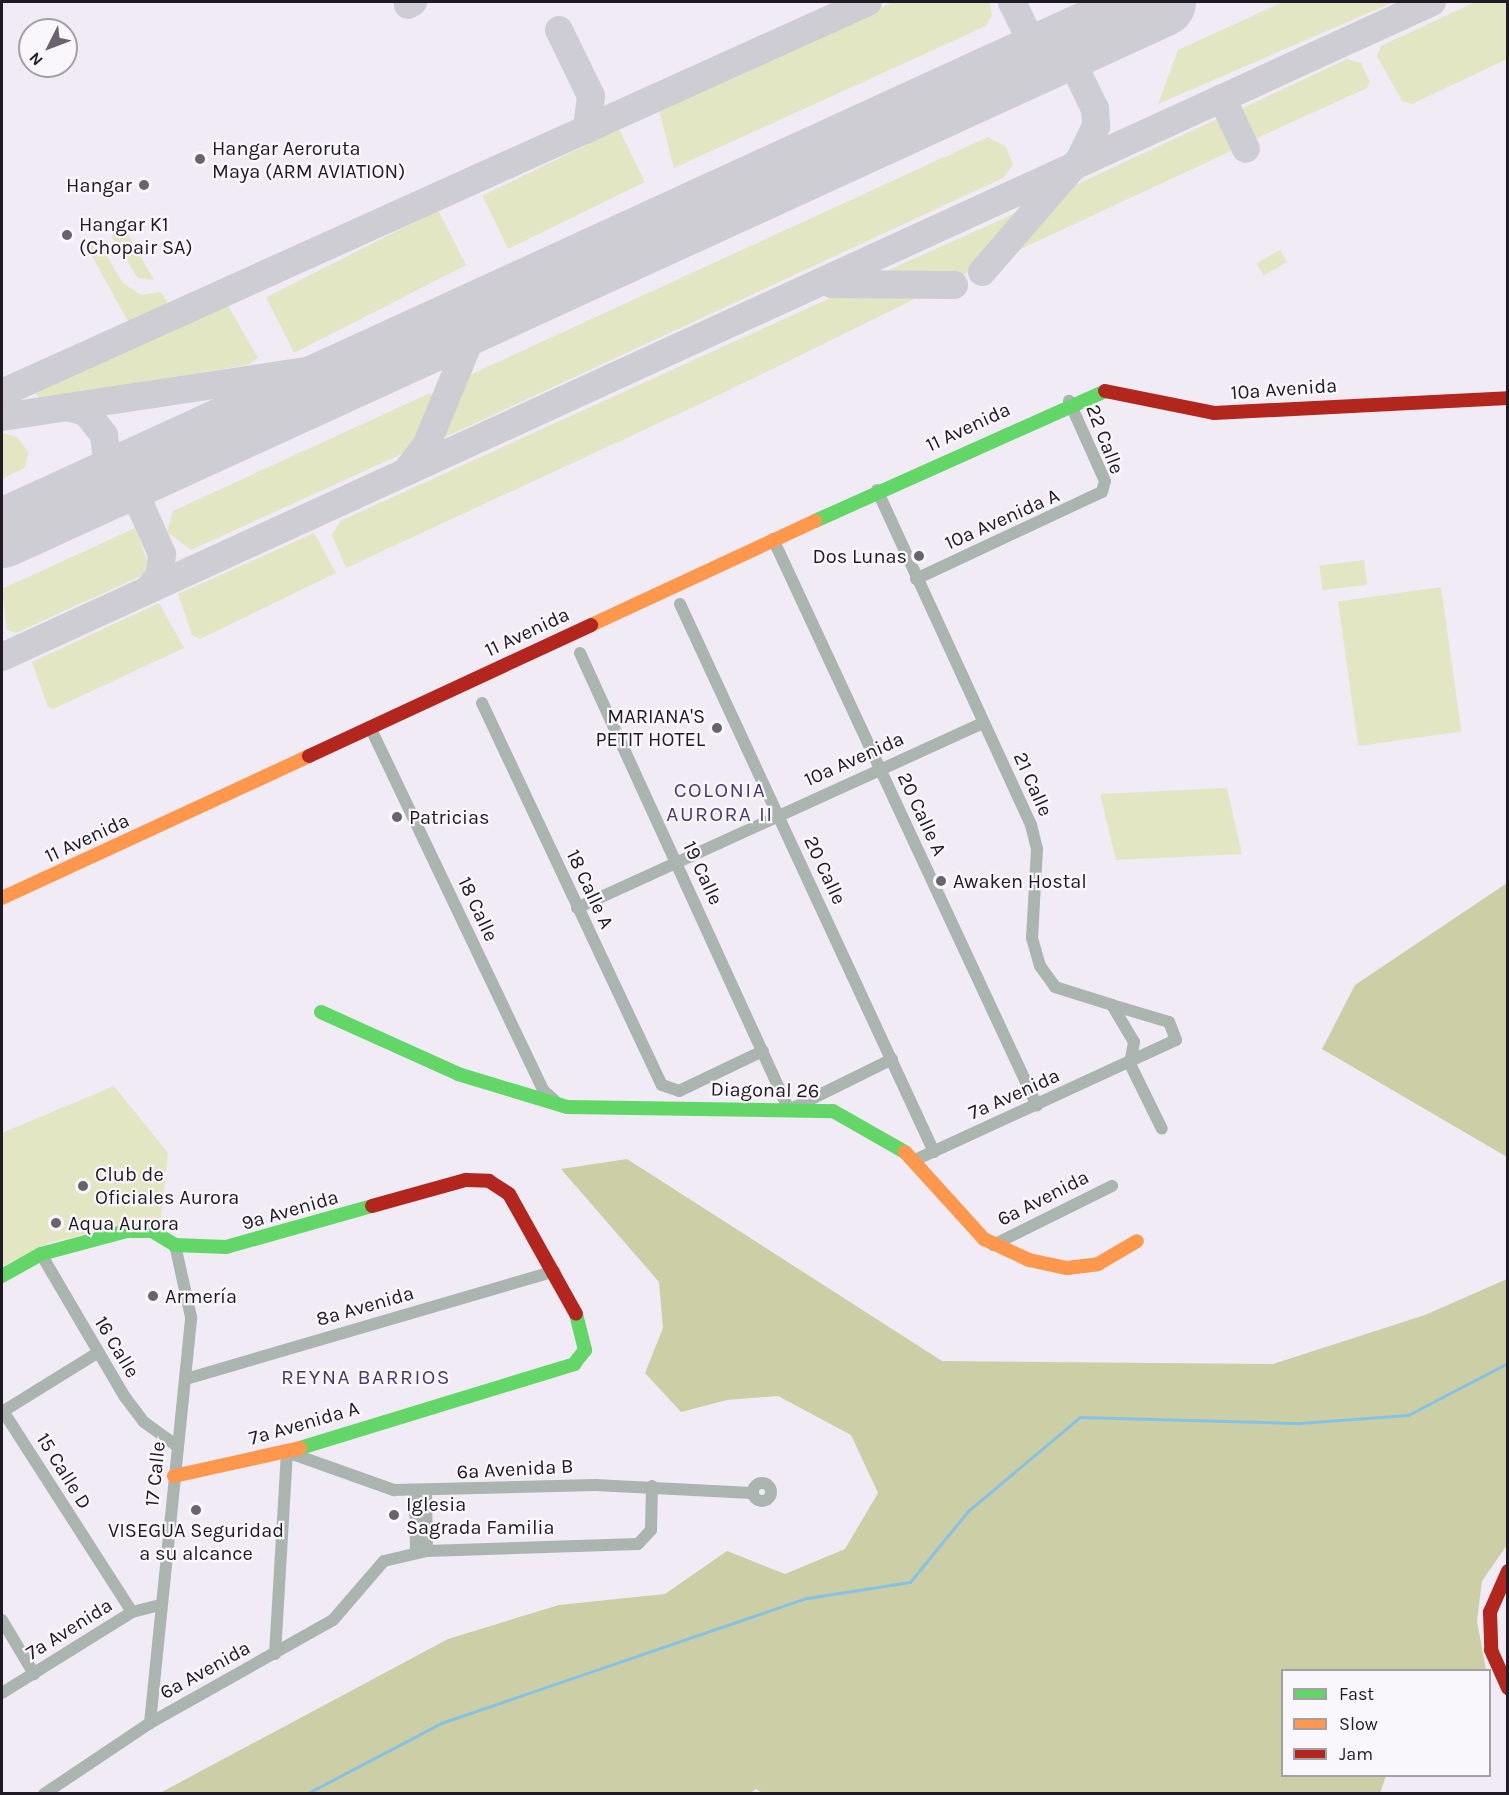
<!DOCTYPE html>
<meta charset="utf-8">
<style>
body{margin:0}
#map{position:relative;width:1509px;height:1795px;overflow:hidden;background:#f1ebf6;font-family:Karla,sans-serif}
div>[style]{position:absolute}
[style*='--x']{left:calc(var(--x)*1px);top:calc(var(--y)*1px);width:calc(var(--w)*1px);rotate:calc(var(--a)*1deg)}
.green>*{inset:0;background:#e3e6c2;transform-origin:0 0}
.forest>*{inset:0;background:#cccea6}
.stream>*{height:3px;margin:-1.5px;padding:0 1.5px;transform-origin:1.5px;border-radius:1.5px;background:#86c2e4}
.taxiway>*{height:28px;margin:-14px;padding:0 14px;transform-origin:14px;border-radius:14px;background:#cecdd3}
.runway>*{height:69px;margin:-34.5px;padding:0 34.5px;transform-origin:34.5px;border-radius:34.5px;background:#cecdd3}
.street>*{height:12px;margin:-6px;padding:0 6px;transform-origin:6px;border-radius:6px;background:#abb5b0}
.street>.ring{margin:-6px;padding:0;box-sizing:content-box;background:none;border:12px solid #abb5b0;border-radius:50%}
.fast>*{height:14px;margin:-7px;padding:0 7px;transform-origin:7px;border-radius:7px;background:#63d668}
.slow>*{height:14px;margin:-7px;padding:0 7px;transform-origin:7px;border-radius:7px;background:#ff974d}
.jam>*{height:14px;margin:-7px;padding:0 7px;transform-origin:7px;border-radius:7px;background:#b3261e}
.dots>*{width:16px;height:16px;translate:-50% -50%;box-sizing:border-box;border:3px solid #faf7fc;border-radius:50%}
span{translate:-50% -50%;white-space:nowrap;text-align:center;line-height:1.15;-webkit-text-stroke:4.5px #faf7fc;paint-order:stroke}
.poi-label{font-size:20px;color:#1f1a23}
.left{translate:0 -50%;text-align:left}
.right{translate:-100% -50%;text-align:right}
.street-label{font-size:20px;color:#1f1a23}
.neighbourhood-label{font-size:21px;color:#4a3874;letter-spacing:1.5px}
.frame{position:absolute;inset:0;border:3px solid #1f1a23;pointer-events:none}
.legend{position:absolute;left:1281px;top:1669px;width:210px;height:108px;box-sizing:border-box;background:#faf7fc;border:2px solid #a29fa5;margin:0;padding:8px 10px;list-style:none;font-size:18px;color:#1f1a23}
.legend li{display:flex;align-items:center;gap:12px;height:30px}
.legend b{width:30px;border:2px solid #a29fa5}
.north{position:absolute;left:18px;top:18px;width:60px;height:60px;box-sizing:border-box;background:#faf7fc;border:2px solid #a29fa5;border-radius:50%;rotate:228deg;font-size:16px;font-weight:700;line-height:24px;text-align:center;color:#1f1a23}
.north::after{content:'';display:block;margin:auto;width:21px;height:27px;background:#68636d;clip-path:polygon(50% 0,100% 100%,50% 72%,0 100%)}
</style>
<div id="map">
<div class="green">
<div style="clip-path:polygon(893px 2px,990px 2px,992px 15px,986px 26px,674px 168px,659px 110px)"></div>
<div style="clip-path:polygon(1283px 2px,1394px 2px,1158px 104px,1178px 50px)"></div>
<div style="clip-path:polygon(1475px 2px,1507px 2px,1507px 59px,1412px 104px,1402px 101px,1377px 56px,1381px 46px)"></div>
<div style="clip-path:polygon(1347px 59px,1361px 63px,1370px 82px,1367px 88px,1257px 138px,1249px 134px,1243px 108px)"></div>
<div style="clip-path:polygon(1219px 118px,1235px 141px,1231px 151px,1008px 255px,1067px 189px)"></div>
<div style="left:619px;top:129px;width:59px;height:152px;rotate:64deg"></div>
<div style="clip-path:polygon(988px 137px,1006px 147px,1013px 165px,1003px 178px,439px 440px,463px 378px)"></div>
<div style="clip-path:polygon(1027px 208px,966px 274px,880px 278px,882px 273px)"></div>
<div style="left:438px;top:210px;width:62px;height:193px;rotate:63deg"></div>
<div style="clip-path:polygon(124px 227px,154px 280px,138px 278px,111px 236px)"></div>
<div style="clip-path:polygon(98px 240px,122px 282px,141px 295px,161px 292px,171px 309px,131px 327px,86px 245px)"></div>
<div style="left:1280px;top:250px;width:14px;height:27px;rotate:60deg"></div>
<div style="clip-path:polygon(929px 292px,717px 396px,346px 568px,332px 535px,340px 521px,839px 294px)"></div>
<div style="clip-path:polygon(227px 304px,258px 358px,247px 365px,41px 399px,34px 393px,37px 385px)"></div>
<div style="clip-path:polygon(430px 393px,434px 395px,413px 449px,191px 550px,167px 532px,173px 511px)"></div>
<div style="clip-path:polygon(2px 433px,17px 437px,29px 453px,24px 468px,2px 479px)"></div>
<div style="clip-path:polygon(135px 528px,149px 565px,141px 576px,16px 633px,7px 630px,2px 589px)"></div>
<div style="clip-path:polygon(314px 533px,336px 573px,200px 639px,192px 635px,178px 594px)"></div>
<div style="left:1364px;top:560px;width:25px;height:45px;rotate:83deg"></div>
<div style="left:1441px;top:587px;width:146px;height:104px;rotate:82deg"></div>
<div style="clip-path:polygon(159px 603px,184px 648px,53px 709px,48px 707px,32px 662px)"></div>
<div style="clip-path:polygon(1227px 788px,1242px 854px,1116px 860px,1100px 794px)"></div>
<div style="clip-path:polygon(114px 1086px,168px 1153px,161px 1218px,51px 1242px,2px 1267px,2px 1133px)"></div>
</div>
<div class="forest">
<div style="clip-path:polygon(1507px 883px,1507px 1157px,1322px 1049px,1355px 985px)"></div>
<div style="clip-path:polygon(627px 1159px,942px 1361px,1273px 1364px,1425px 1315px,1507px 1279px,1507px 1545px,1482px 1581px,1477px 1621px,1486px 1670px,1282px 1670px,1282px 1776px,1386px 1776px,1380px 1793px,764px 1794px,756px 1789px,749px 1794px,158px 1794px,448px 1639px,559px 1605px,665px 1594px,727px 1551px,785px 1574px,845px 1549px,878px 1493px,851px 1435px,778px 1396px,727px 1400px,681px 1412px,645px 1373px,663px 1328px,659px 1282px,561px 1169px)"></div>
</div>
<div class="stream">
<div style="--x:306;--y:1794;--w:153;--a:-27.7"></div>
<div style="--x:441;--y:1723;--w:387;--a:-18.9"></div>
<div style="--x:807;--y:1598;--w:104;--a:-8.8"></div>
<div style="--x:910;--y:1582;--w:92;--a:-50.8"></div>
<div style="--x:968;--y:1511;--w:146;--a:-40"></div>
<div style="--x:1080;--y:1417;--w:220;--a:1.6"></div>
<div style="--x:1300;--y:1423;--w:108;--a:-4.2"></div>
<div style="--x:1408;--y:1415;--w:113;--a:-27.5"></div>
</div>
<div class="taxiway">
<div style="--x:1012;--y:2;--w:34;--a:64"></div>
<div style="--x:1027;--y:33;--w:31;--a:92"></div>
<div style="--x:408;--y:5;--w:6;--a:-31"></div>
<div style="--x:559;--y:30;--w:73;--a:64.1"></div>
<div style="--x:591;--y:96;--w:34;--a:97"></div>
<div style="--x:1078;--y:74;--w:35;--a:-87"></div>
<div style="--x:1222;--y:98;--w:56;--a:64.8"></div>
<div style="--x:982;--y:272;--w:150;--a:-49.1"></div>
<div style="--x:1080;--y:159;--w:37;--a:-64"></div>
<div style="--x:1096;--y:126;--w:17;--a:-93"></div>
<div style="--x:1095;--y:109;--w:39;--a:-116"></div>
<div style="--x:1078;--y:74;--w:65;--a:-141.2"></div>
<div style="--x:831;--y:284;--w:123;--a:0.5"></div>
<div style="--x:439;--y:333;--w:21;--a:35"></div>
<div style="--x:456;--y:345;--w:16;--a:79"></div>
<div style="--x:2;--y:393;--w:950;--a:-24.3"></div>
<div style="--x:67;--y:407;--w:20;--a:15"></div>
<div style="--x:86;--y:412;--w:29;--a:52"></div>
<div style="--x:104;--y:435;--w:26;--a:83"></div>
<div style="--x:107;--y:461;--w:34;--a:116"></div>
<div style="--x:2;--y:417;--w:381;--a:-8.6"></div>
<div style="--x:408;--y:469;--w:29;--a:-52"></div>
<div style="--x:426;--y:446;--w:144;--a:-67.5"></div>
<div style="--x:111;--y:483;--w:15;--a:16"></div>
<div style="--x:125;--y:487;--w:26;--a:51"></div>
<div style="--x:141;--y:507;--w:51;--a:65.9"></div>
<div style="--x:162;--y:554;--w:20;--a:96"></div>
<div style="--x:160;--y:574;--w:17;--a:126"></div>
<div style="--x:141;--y:507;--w:24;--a:-99"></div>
<div style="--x:137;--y:483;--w:19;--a:-58"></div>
<div style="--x:2;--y:657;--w:1573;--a:-24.61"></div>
</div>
<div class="runway">
<div style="--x:2;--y:533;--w:1275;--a:-24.62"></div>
</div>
<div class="street">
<div style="--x:877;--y:490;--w:369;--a:65.3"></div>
<div style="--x:1031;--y:825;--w:25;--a:76"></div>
<div style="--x:1037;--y:849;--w:89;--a:93.2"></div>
<div style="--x:1032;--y:938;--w:29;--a:74"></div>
<div style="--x:1040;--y:966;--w:26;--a:54"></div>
<div style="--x:1055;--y:987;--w:60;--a:17.5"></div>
<div style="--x:1112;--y:1005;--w:43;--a:59.3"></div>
<div style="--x:1134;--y:1042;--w:22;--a:100"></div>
<div style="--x:773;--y:539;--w:625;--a:65.03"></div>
<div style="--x:916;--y:579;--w:205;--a:-25.1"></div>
<div style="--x:1102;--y:492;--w:11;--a:-75"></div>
<div style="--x:1105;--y:481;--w:88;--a:-114.2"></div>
<div style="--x:680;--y:604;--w:604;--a:65.13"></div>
<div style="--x:580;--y:653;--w:503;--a:65.42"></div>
<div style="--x:789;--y:1110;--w:115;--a:-26.3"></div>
<div style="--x:482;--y:703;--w:422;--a:64.8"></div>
<div style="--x:662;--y:1085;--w:18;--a:19"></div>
<div style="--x:679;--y:1091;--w:93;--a:-25.5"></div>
<div style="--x:370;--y:727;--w:402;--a:64.5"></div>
<div style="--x:543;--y:1090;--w:15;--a:42"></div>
<div style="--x:577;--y:908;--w:446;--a:-24.5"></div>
<div style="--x:1130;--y:1064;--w:72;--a:63.8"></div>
<div style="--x:915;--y:1160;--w:287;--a:-24.7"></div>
<div style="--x:1176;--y:1040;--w:19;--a:-111"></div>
<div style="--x:1169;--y:1022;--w:59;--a:-163.4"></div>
<div style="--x:993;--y:1245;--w:133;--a:-26.4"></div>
<div style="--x:41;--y:1254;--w:166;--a:59.6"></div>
<div style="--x:125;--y:1397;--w:31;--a:53"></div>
<div style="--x:144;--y:1422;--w:41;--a:36"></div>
<div style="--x:186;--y:1379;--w:384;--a:-16.3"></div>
<div style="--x:3;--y:1411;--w:239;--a:57.3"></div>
<div style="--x:2;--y:1412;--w:112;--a:-31.8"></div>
<div class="ring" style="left:753px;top:1483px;width:6px;height:6px"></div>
<div style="--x:415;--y:1492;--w:60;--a:89"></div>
<div style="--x:426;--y:1492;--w:59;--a:89"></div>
<div style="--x:2;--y:1620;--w:63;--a:59.3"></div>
<div style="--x:275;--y:1654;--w:202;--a:-86.6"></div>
<div style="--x:287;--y:1452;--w:114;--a:19.6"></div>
<div style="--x:394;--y:1490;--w:201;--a:-1.4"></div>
<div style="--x:595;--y:1485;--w:157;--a:2.9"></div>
<div style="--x:2;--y:1693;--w:153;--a:-31.9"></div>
<div style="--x:132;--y:1612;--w:29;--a:-14"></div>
<div style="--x:150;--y:1723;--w:408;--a:-84.2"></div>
<div style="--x:191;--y:1317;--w:74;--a:-102.5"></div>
<div style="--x:44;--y:1794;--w:128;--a:-33.8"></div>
<div style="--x:150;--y:1723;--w:210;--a:-29.4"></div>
<div style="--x:333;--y:1620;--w:78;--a:-49.2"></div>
<div style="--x:384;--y:1561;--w:44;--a:-13.1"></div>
<div style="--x:427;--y:1551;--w:211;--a:-1.9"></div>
<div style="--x:638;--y:1544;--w:19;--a:-47"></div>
<div style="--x:651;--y:1530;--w:44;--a:-88.7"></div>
</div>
<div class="fast">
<div style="--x:815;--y:521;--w:318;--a:-24.1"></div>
<div style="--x:321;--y:1012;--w:150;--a:24.3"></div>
<div style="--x:458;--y:1074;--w:114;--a:16.8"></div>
<div style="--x:567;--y:1107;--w:266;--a:0.9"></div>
<div style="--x:833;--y:1111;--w:83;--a:29.7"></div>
<div style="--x:2;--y:1276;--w:45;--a:-29.4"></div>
<div style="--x:41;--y:1254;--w:89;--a:-15"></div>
<div style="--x:127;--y:1231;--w:25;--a:0"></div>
<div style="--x:152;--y:1231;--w:27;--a:31"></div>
<div style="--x:175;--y:1245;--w:51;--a:2.2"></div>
<div style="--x:226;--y:1247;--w:152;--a:-15.7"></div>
<div style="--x:300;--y:1448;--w:287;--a:-17"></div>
<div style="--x:574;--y:1364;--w:18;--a:-52"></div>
<div style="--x:585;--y:1350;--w:37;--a:-104"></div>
</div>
<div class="slow">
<div style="--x:591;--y:625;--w:247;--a:-24.9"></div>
<div style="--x:2;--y:898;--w:338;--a:-24.8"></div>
<div style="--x:905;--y:1152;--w:118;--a:47.8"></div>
<div style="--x:984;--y:1239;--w:50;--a:25"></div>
<div style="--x:1029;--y:1260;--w:39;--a:12"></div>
<div style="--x:1067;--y:1268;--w:31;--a:-7"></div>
<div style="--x:1098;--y:1264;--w:45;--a:-30.5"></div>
<div style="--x:174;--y:1476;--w:129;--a:-12.5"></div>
</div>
<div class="jam">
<div style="--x:1105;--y:391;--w:111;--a:11.4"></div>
<div style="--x:1214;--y:413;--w:294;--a:-2.9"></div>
<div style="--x:309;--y:756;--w:311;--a:-24.9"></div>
<div style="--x:372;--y:1206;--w:98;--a:-15.5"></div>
<div style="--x:466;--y:1180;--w:23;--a:2"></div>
<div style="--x:489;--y:1181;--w:24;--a:33"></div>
<div style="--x:509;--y:1194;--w:137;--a:60.8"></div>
<div style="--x:1508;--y:1571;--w:45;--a:113.7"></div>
<div style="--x:1490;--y:1612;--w:38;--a:88"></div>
<div style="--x:1491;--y:1650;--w:42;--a:65.9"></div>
</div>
<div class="dots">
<div style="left:200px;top:159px;background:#68636d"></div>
<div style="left:144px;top:185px;background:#68636d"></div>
<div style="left:67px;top:235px;background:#68636d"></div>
<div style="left:919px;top:556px;background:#68636d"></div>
<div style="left:717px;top:728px;background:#68636d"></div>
<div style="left:397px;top:817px;background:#68636d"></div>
<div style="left:941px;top:881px;background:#68636d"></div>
<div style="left:83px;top:1186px;background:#68636d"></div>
<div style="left:56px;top:1223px;background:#68636d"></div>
<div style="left:153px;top:1296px;background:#68636d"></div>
<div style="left:196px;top:1510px;background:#68636d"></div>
<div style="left:394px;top:1515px;background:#68636d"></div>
</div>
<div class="poi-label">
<span class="left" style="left:212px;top:160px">Hangar Aeroruta<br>Maya (ARM AVIATION)</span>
<span class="right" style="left:132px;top:185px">Hangar</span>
<span class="left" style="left:79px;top:236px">Hangar K1<br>(Chopair SA)</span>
<span class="right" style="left:907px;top:556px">Dos Lunas</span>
<span class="right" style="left:705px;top:728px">MARIANA'S<br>PETIT HOTEL</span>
<span class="left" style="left:409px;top:817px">Patricias</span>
<span class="left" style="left:953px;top:881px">Awaken Hostal</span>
<span class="left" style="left:95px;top:1186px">Club de<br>Oficiales Aurora</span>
<span class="left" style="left:68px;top:1223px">Aqua Aurora</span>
<span class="left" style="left:165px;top:1296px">Armería</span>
<span class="left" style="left:406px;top:1516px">Iglesia<br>Sagrada Familia</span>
<span style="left:196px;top:1542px">VISEGUA Seguridad<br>a su alcance</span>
</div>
<div class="street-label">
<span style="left:1284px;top:389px;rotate:-4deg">10a Avenida</span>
<span style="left:968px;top:427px;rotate:-25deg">11 Avenida</span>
<span style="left:1105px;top:439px;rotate:69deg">22 Calle</span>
<span style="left:1002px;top:519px;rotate:-24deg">10a Avenida A</span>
<span style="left:527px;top:632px;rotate:-25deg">11 Avenida</span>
<span style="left:854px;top:759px;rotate:-24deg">10a Avenida</span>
<span style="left:1033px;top:784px;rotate:66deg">21 Calle</span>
<span style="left:922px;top:814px;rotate:65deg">20 Calle A</span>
<span style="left:87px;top:838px;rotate:-25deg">11 Avenida</span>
<span style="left:825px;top:870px;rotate:65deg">20 Calle</span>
<span style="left:703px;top:873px;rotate:65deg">19 Calle</span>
<span style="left:590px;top:889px;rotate:65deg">18 Calle A</span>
<span style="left:478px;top:909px;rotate:65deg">18 Calle</span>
<span style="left:765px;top:1090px;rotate:1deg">Diagonal 26</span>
<span style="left:1014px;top:1094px;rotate:-24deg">7a Avenida</span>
<span style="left:1043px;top:1198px;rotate:-27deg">6a Avenida</span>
<span style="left:290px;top:1210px;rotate:-16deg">9a Avenida</span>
<span style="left:365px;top:1306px;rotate:-16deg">8a Avenida</span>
<span style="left:117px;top:1347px;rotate:59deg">16 Calle</span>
<span style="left:304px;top:1423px;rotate:-16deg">7a Avenida A</span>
<span style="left:515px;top:1469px;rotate:-3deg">6a Avenida B</span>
<span style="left:64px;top:1471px;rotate:58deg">15 Calle D</span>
<span style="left:155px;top:1474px;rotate:-84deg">17 Calle</span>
<span style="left:69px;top:1629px;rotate:-32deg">7a Avenida</span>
<span style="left:205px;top:1670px;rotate:-29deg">6a Avenida</span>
</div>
<div class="neighbourhood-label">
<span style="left:720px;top:802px">COLONIA<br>AURORA II</span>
<span style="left:366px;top:1377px">REYNA BARRIOS</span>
</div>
<div class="frame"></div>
<ul class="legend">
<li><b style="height:8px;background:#63d668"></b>Fast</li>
<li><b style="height:8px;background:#ff974d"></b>Slow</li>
<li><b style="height:8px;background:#b3261e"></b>Jam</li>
</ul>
<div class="north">N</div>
</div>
